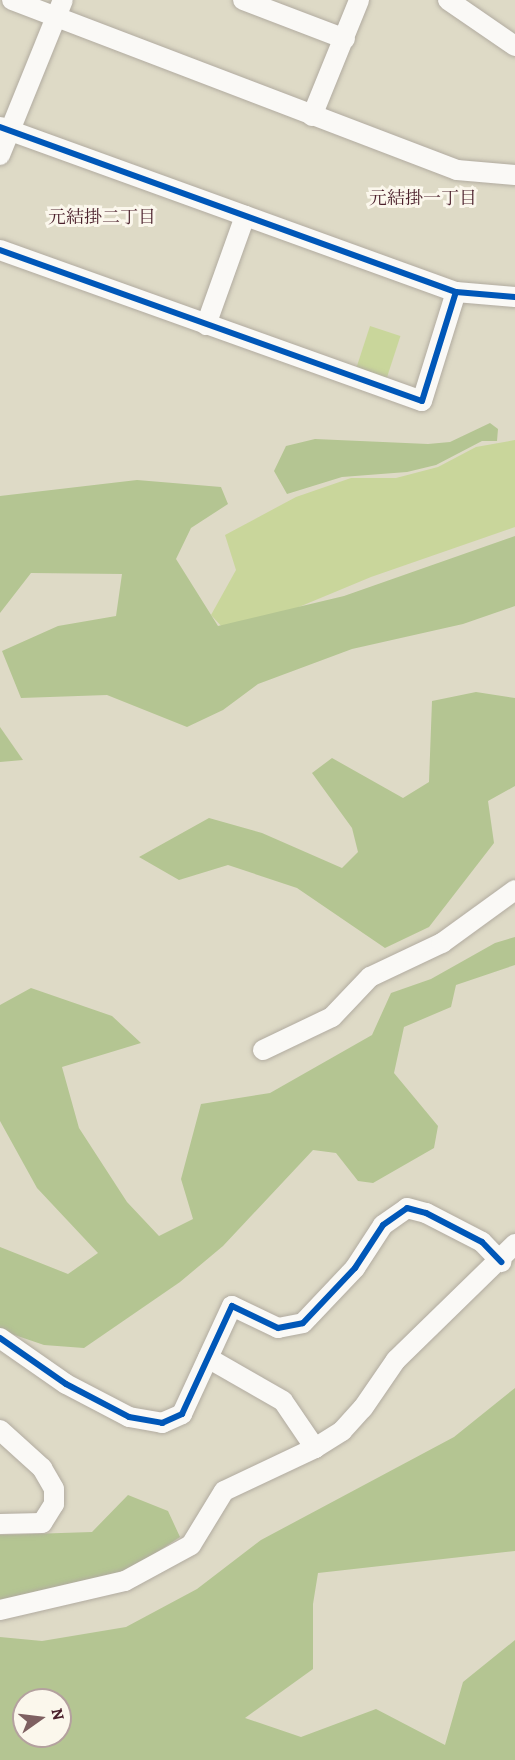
<!DOCTYPE html>
<meta charset="utf-8">
<style>
body{margin:0}
#map{position:relative;width:515px;height:1760px;overflow:hidden;background:#dedac6;font-family:Alegreya,"Noto Serif JP",serif}
div>[style]{position:absolute}
[style*='--x']{left:calc(var(--x)*1px);top:calc(var(--y)*1px);width:calc(var(--w)*1px);rotate:calc(var(--a)*1deg)}
.green>*{inset:0;background:#c9d69b;transform-origin:0 0}
.forest>*{inset:0;background:#b4c592}
.roads{filter:drop-shadow(0 0 2px #b1aba0) drop-shadow(0 0 2px #b1aba0)}
.minor>*{height:20px;margin:-10px;padding:0 10px;transform-origin:10px;border-radius:10px;background:#faf9f6}
.cycleway>*{height:6px;margin:-3px;padding:0 3px;transform-origin:3px;border-radius:3px;background:#0057b8}
span{translate:-50% -50%;white-space:nowrap;text-align:center;line-height:1.15;-webkit-text-stroke:6px #fbf7ec;paint-order:stroke}
.neighbourhood-label{font-size:18px;color:#4a1f2b}
.north{position:absolute;left:12px;top:1688px;width:60px;height:60px;box-sizing:border-box;background:#fbf7ec;border:2px solid #b4a19f;border-radius:50%;rotate:76deg;font-size:16px;font-weight:700;line-height:24px;text-align:center;color:#4a1f2b}
.north::after{content:'';display:block;margin:auto;width:21px;height:27px;background:#7e6061;clip-path:polygon(50% 0,100% 100%,50% 72%,0 100%)}
</style>
<div id="map">
<div class="green">
<div style="left:370px;top:326px;width:32px;height:49px;rotate:18deg"></div>
<div style="clip-path:polygon(515px 440px,515px 527px,371px 577px,270px 619px,224px 629px,211px 615px,236px 570px,225px 535px,296px 497px,351px 478px,396px 478px,438px 467px,476px 447px)"></div>
</div>
<div class="forest">
<div style="clip-path:polygon(490px 423px,498px 429px,497px 441px,482px 441px,436px 465px,407px 472px,342px 477px,287px 494px,274px 471px,286px 446px,315px 439px,428px 444px,450px 442px)"></div>
<div style="clip-path:polygon(137px 480px,221px 487px,228px 504px,191px 528px,176px 559px,218px 626px,344px 596px,515px 536px,515px 606px,463px 624px,352px 649px,258px 684px,223px 710px,187px 727px,107px 695px,21px 698px,2px 651px,58px 626px,116px 616px,122px 574px,31px 573px,0 613px,0 496px)"></div>
<div style="clip-path:polygon(476px 692px,515px 698px,515px 786px,488px 801px,494px 843px,429px 927px,385px 948px,297px 888px,228px 865px,179px 880px,139px 857px,209px 818px,262px 833px,342px 868px,358px 852px,352px 828px,312px 773px,332px 758px,403px 798px,429px 782px,432px 701px)"></div>
<div style="clip-path:polygon(0 727px,23px 760px,0 762px)"></div>
<div style="clip-path:polygon(515px 937px,515px 965px,456px 985px,451px 1007px,404px 1027px,394px 1073px,438px 1126px,434px 1148px,373px 1183px,358px 1181px,336px 1153px,313px 1150px,223px 1246px,180px 1282px,84px 1348px,44px 1345px,0 1330px,0 1247px,68px 1274px,98px 1253px,37px 1188px,0 1121px,0 1005px,31px 988px,112px 1016px,141px 1043px,62px 1067px,79px 1128px,127px 1202px,159px 1236px,193px 1219px,181px 1179px,201px 1104px,270px 1093px,372px 1035px,391px 993px,431px 979px,495px 943px)"></div>
<div style="clip-path:polygon(evenodd,515px 1388px,515px 1551px,318px 1573px,313px 1604px,313px 1669px,245px 1718px,301px 1737px,376px 1709px,445px 1745px,463px 1682px,515px 1640px,515px 1760px,0 1760px,0 1637px,42px 1641px,126px 1627px,197px 1589px,261px 1540px,454px 1437px,515px 1388px,24px 1700px,60px 1700px,60px 1736px,24px 1736px,24px 1700px)"></div>
<div style="clip-path:polygon(128px 1495px,168px 1511px,180px 1537px,128px 1571px,0 1603px,0 1535px,92px 1532px)"></div>
</div>
<div class="roads">
<div class="minor">
<div style="--x:12;--y:0;--w:476;--a:20.9"></div>
<div style="--x:457;--y:170;--w:58;--a:4.9"></div>
<div style="--x:243;--y:0;--w:109;--a:20.9"></div>
<div style="--x:448;--y:0;--w:81;--a:34.5"></div>
<div style="--x:312;--y:116;--w:125;--a:-67.9"></div>
<div style="--x:0;--y:127;--w:485;--a:19.9"></div>
<div style="--x:456;--y:292;--w:59;--a:4.8"></div>
<div style="--x:0;--y:155;--w:167;--a:-67.9"></div>
<div style="--x:0;--y:250;--w:448;--a:19.7"></div>
<div style="--x:422;--y:401;--w:114;--a:-72.7"></div>
<div style="--x:206;--y:325;--w:116;--a:-70.3"></div>
<div style="--x:263;--y:1050;--w:76;--a:-25.6"></div>
<div style="--x:332;--y:1017;--w:55;--a:-46.5"></div>
<div style="--x:370;--y:977;--w:80;--a:-25.3"></div>
<div style="--x:442;--y:943;--w:90;--a:-36"></div>
<div style="--x:0;--y:1338;--w:80;--a:34.9"></div>
<div style="--x:66;--y:1384;--w:71;--a:27.6"></div>
<div style="--x:129;--y:1417;--w:34;--a:10"></div>
<div style="--x:162;--y:1423;--w:22;--a:-24"></div>
<div style="--x:182;--y:1414;--w:119;--a:-65.2"></div>
<div style="--x:232;--y:1306;--w:51;--a:25.6"></div>
<div style="--x:278;--y:1328;--w:25;--a:-11"></div>
<div style="--x:303;--y:1323;--w:76;--a:-46.6"></div>
<div style="--x:355;--y:1268;--w:51;--a:-56.9"></div>
<div style="--x:383;--y:1225;--w:29;--a:-35"></div>
<div style="--x:407;--y:1208;--w:20;--a:15"></div>
<div style="--x:426;--y:1213;--w:63;--a:27.4"></div>
<div style="--x:482;--y:1242;--w:28;--a:46"></div>
<div style="--x:208;--y:1358;--w:86;--a:29.8"></div>
<div style="--x:283;--y:1401;--w:57;--a:55.8"></div>
<div style="--x:0;--y:1430;--w:57;--a:42.1"></div>
<div style="--x:42;--y:1468;--w:24;--a:60"></div>
<div style="--x:54;--y:1489;--w:15;--a:90"></div>
<div style="--x:54;--y:1504;--w:22;--a:122"></div>
<div style="--x:42;--y:1523;--w:42;--a:178.6"></div>
<div style="--x:0;--y:1610;--w:128;--a:-13.1"></div>
<div style="--x:125;--y:1581;--w:75;--a:-28.6"></div>
<div style="--x:191;--y:1545;--w:63;--a:-58.6"></div>
<div style="--x:224;--y:1491;--w:101;--a:-25.3"></div>
<div style="--x:315;--y:1448;--w:32;--a:-32"></div>
<div style="--x:342;--y:1431;--w:31;--a:-48"></div>
<div style="--x:363;--y:1408;--w:58;--a:-55.5"></div>
<div style="--x:396;--y:1360;--w:166;--a:-44.3"></div>
</div>
</div>
<div class="cycleway">
<div style="--x:0;--y:127;--w:485;--a:19.9"></div>
<div style="--x:456;--y:292;--w:59;--a:4.8"></div>
<div style="--x:0;--y:250;--w:448;--a:19.7"></div>
<div style="--x:422;--y:401;--w:114;--a:-72.7"></div>
<div style="--x:0;--y:1338;--w:80;--a:34.9"></div>
<div style="--x:66;--y:1384;--w:71;--a:27.6"></div>
<div style="--x:129;--y:1417;--w:34;--a:10"></div>
<div style="--x:162;--y:1423;--w:22;--a:-24"></div>
<div style="--x:182;--y:1414;--w:119;--a:-65.2"></div>
<div style="--x:232;--y:1306;--w:51;--a:25.6"></div>
<div style="--x:278;--y:1328;--w:25;--a:-11"></div>
<div style="--x:303;--y:1323;--w:76;--a:-46.6"></div>
<div style="--x:355;--y:1268;--w:51;--a:-56.9"></div>
<div style="--x:383;--y:1225;--w:29;--a:-35"></div>
<div style="--x:407;--y:1208;--w:20;--a:15"></div>
<div style="--x:426;--y:1213;--w:63;--a:27.4"></div>
<div style="--x:482;--y:1242;--w:28;--a:46"></div>
</div>
<div class="neighbourhood-label">
<span style="left:423px;top:198px">元結掛一丁目</span>
<span style="left:102px;top:217px">元結掛二丁目</span>
</div>
<div class="north">N</div>
</div>
